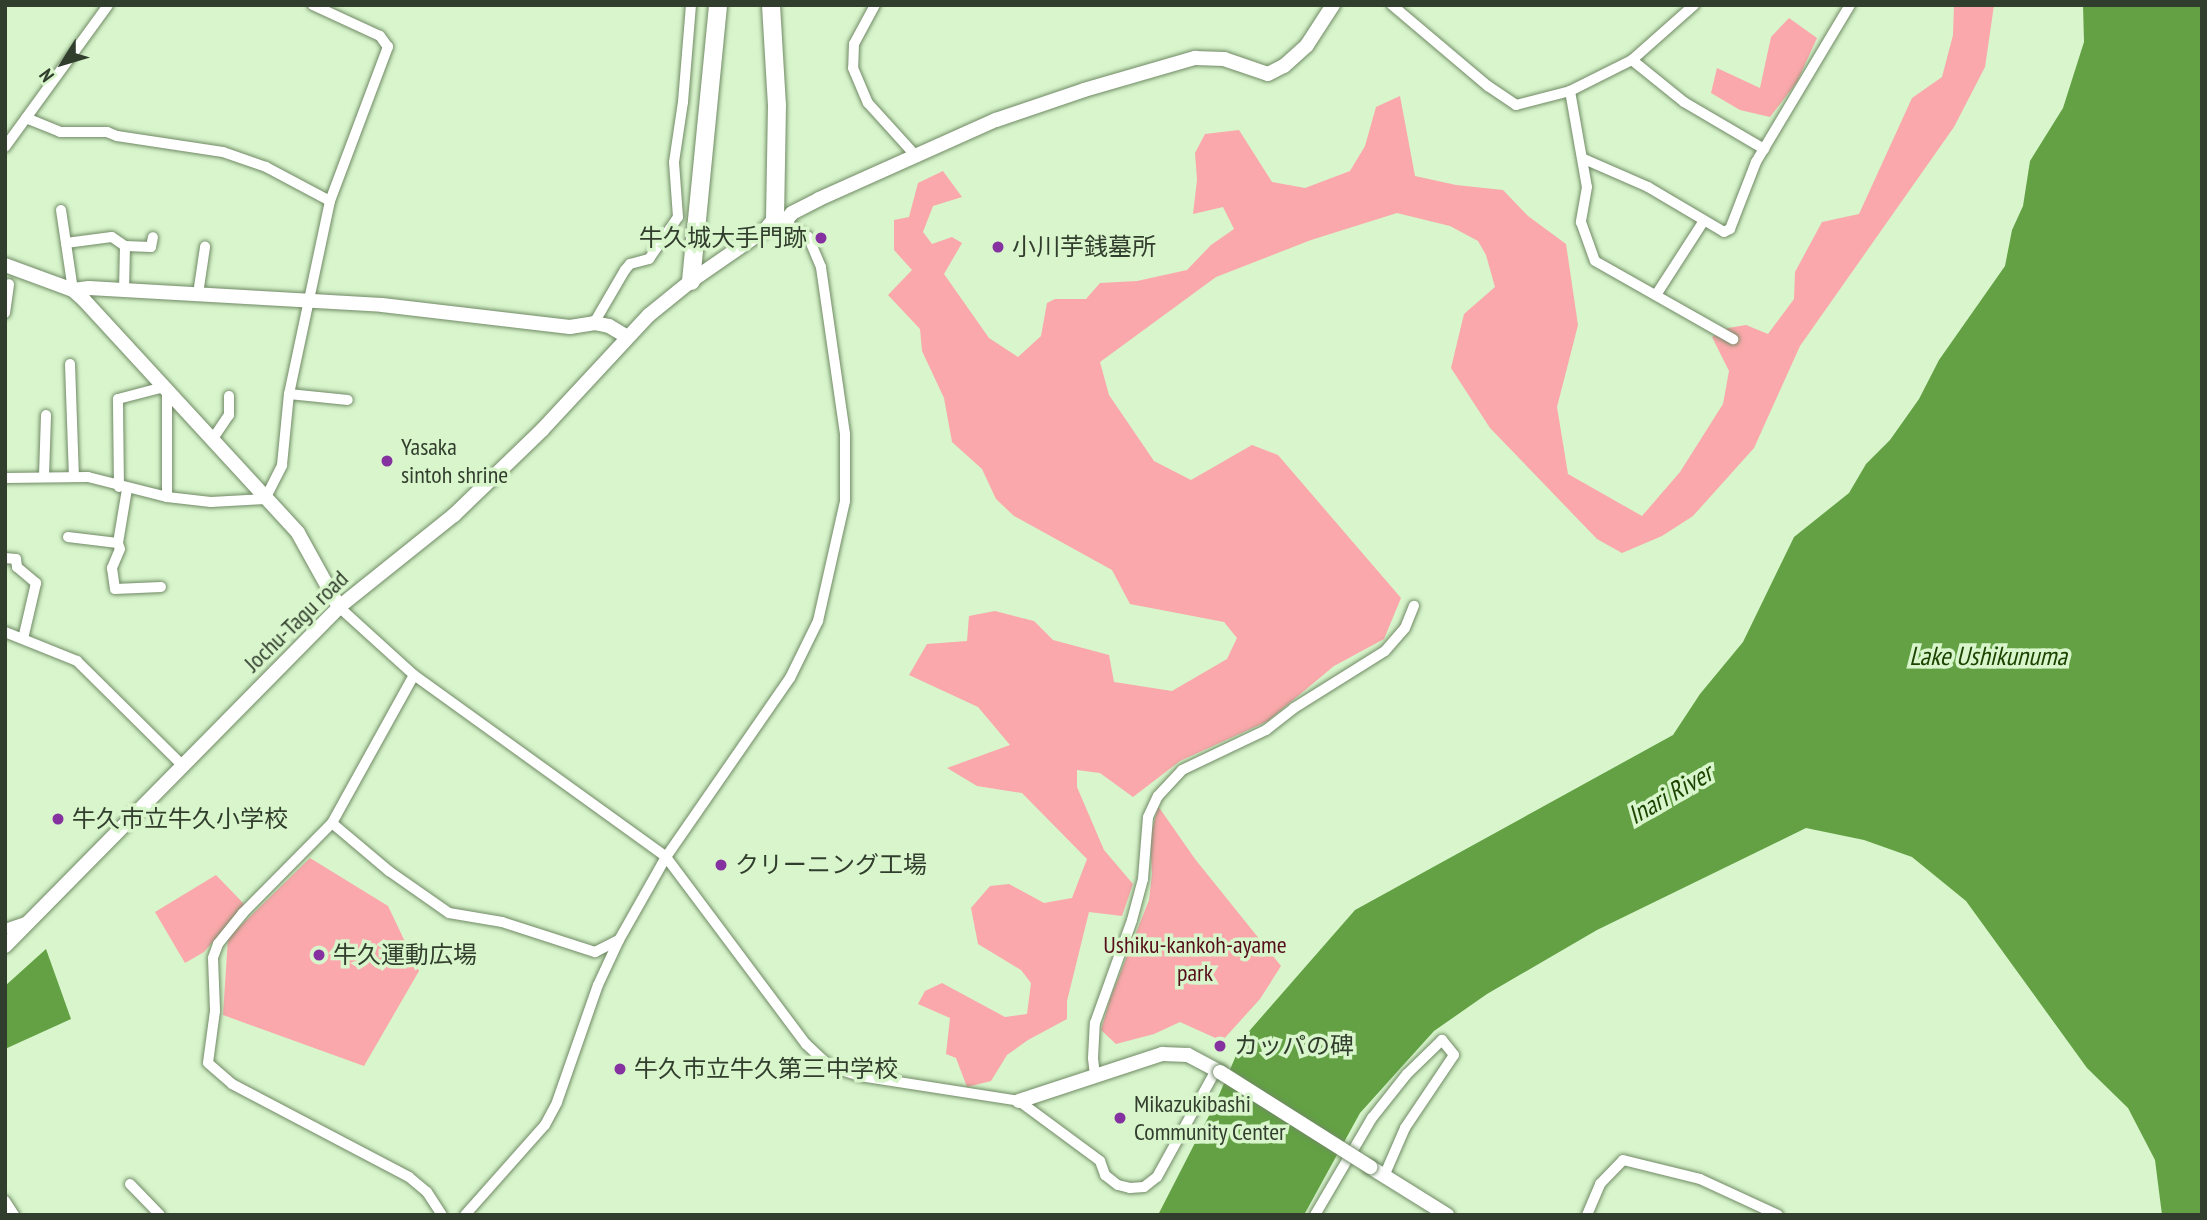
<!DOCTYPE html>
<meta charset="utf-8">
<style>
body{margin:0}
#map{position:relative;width:2207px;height:1220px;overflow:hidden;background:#d8f5cc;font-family:"PT Sans Narrow","Noto Sans JP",sans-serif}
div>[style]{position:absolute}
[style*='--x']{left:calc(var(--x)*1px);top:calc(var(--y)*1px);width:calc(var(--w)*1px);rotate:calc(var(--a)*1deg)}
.green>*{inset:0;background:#faa8ab}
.water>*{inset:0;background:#63a144}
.roads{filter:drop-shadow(0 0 2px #708a65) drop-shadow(0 0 2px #708a65)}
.minor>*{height:10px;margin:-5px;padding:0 5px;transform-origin:5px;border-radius:5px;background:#fff}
.tertiary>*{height:14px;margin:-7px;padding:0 7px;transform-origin:7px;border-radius:7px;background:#fff}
.trunk>*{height:18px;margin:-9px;padding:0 9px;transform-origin:9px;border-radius:9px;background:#fff}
.bridges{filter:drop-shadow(0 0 2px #708a65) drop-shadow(0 0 2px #708a65)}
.tertiary-bridge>*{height:14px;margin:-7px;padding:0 7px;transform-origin:7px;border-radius:7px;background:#fff}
.dots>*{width:19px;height:19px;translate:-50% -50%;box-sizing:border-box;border:4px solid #d8f5cc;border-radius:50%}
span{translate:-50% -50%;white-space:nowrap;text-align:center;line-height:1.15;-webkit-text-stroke:7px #d8f5cc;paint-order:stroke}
.poi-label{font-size:24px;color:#323e2d}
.right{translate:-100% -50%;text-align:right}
.left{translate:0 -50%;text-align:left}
.street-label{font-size:24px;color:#323e2d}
.park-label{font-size:24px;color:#560e1b}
.water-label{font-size:26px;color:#1c4400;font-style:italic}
.frame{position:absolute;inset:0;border:7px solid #323e2d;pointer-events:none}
.north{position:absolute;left:28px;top:28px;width:70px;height:70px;-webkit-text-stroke:5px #d8f5cc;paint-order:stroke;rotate:233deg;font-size:19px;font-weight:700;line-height:28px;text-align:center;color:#323e2d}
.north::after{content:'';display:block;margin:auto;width:24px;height:32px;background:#323e2d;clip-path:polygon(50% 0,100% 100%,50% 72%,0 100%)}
</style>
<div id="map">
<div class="green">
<div style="clip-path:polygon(1954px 5px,1994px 5px,1985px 67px,1954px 127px,1800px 346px,1754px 448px,1693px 516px,1662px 536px,1622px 553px,1597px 539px,1490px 428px,1451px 368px,1464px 314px,1495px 287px,1486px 255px,1478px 241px,1450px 226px,1397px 213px,1311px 240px,1216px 277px,1100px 362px,1109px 395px,1154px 461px,1191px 480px,1252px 445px,1278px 455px,1401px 598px,1384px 639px,1334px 666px,1268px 721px,1180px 761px,1133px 797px,1100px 773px,1077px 770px,1077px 787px,1104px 850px,1133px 884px,1122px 916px,1089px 912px,1067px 1001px,1067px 1019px,1028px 1040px,1007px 1055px,991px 1081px,967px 1087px,956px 1058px,946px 1054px,950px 1018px,918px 1004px,925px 991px,942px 983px,1005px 1017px,1027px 1014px,1031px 983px,1021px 970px,978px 944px,971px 908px,990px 886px,1009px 884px,1044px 903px,1072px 898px,1087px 859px,1022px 793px,977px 786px,947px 768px,1010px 745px,978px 707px,909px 675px,927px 644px,967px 641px,969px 616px,995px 611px,1034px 621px,1053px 640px,1109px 655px,1114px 682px,1172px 691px,1227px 659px,1237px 638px,1224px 622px,1130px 604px,1112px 570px,1014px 516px,996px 499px,982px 469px,952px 442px,944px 398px,922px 351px,920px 329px,888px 295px,912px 270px,894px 250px,894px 220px,909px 217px,918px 183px,943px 171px,962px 197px,933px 206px,923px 232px,932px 244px,952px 237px,962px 243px,944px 274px,989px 338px,1018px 357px,1041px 336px,1047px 303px,1055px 299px,1086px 299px,1100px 283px,1137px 281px,1187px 270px,1211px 245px,1234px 229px,1223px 207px,1193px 214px,1197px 180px,1195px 153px,1205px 134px,1239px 130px,1272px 182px,1305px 188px,1350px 171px,1365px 146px,1376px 107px,1400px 96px,1415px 176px,1456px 185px,1503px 190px,1528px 216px,1566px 244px,1578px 325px,1557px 407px,1568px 474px,1642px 516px,1680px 472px,1723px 404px,1729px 371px,1712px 337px,1728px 328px,1746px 325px,1768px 334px,1794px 299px,1795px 272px,1822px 222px,1859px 214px,1912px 98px,1942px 77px,1953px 35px)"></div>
<div style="clip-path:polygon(1789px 18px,1817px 38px,1797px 82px,1770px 117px,1740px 110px,1711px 93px,1717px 68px,1760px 88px,1771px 37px)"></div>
<div style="clip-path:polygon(1158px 806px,1195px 859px,1281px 966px,1260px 999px,1222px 1041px,1180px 1022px,1154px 1034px,1116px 1044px,1101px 1030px,1110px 999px,1149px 900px,1152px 874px,1150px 839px)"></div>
<div style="clip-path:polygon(310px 858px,388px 906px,419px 971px,364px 1066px,223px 1015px,228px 938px)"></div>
<div style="clip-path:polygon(216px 875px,245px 905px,204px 952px,185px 963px,155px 912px)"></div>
</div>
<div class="water">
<div style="clip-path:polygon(2083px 5px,2202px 5px,2202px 1215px,2162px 1215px,2155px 1160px,2128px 1108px,2087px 1068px,1966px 901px,1912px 857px,1864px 840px,1806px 828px,1597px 930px,1487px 994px,1434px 1031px,1360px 1113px,1304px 1215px,1158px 1215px,1216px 1102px,1244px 1037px,1355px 910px,1673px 735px,1700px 694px,1743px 642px,1794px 537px,1849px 493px,1866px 464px,1890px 440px,1919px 399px,1939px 360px,2005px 266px,2012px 230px,2023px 206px,2030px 161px,2063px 108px,2084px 42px)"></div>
<div style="clip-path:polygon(46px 949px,71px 1019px,5px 1049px,5px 986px)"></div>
</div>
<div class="roads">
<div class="minor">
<div style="--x:875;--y:5;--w:44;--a:118.3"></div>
<div style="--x:854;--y:44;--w:24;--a:92"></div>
<div style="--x:853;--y:68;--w:38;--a:67"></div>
<div style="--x:868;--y:103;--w:73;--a:47.8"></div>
<div style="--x:1392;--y:5;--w:126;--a:40.2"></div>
<div style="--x:1488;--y:86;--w:34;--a:34"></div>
<div style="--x:1516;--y:105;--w:56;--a:-14.5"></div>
<div style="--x:1570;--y:91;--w:69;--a:-26.6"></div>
<div style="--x:1632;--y:60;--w:83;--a:-41.6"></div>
<div style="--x:1632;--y:60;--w:67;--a:38.9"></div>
<div style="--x:1684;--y:102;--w:93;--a:30.4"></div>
<div style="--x:1570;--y:91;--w:97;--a:80"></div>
<div style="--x:1587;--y:187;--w:36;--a:100"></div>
<div style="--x:1581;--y:222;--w:41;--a:70.3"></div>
<div style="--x:1595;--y:261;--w:159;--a:29.5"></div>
<div style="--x:26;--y:118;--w:37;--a:22"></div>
<div style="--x:60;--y:132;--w:47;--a:0"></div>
<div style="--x:107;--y:132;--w:11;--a:22"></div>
<div style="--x:117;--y:136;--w:107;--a:8.6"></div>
<div style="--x:223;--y:152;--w:46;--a:19.2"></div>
<div style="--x:266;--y:167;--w:72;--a:28"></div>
<div style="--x:5;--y:147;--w:175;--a:-54"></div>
<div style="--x:1584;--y:159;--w:70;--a:23.6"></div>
<div style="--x:1648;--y:187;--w:88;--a:30.6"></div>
<div style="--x:1724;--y:232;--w:7;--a:-27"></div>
<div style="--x:1730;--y:229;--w:72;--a:-68.8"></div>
<div style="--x:1756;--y:162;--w:183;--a:-59.1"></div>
<div style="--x:61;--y:210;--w:81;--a:81.5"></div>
<div style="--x:66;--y:243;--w:46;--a:-7.4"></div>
<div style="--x:112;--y:237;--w:16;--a:35"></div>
<div style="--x:125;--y:246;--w:26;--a:2"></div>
<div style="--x:151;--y:247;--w:10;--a:-79"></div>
<div style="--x:124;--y:290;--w:44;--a:-88.7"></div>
<div style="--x:198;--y:294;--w:48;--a:-81.5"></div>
<div style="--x:1656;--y:295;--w:87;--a:-57.2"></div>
<div style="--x:5;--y:313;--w:29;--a:-82"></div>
<div style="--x:594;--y:323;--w:61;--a:-59.7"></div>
<div style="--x:625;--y:270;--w:8;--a:-50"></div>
<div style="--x:630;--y:264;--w:20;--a:-15"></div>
<div style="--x:649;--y:259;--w:51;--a:-55.4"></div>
<div style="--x:678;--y:217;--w:55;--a:-94.2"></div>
<div style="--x:674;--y:162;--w:61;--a:-81.5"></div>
<div style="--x:683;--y:102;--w:97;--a:-85.3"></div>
<div style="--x:70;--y:364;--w:112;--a:88"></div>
<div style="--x:289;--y:394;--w:59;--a:5.8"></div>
<div style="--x:212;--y:440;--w:30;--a:-56"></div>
<div style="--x:229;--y:415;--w:19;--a:-90"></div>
<div style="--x:44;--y:476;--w:61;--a:-88.1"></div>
<div style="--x:5;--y:478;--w:83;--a:-0.7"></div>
<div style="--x:88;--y:477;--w:81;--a:14.2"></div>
<div style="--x:167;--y:497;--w:44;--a:6.5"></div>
<div style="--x:211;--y:502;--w:54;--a:-3.2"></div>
<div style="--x:265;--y:499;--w:38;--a:-63"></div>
<div style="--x:282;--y:465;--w:71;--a:-84.4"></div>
<div style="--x:289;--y:394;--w:197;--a:-78"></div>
<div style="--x:330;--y:201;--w:165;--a:-69.4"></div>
<div style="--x:388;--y:47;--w:14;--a:-126"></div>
<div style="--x:380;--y:36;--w:74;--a:-155.2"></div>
<div style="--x:119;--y:487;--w:88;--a:-90.7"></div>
<div style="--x:118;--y:399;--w:48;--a:-14.6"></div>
<div style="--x:127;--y:489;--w:55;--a:99.5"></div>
<div style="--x:118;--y:543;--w:6;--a:72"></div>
<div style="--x:120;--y:549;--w:21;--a:113"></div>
<div style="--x:112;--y:568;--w:21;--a:82"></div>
<div style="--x:115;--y:589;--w:46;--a:-2.5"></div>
<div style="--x:167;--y:497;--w:107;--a:-90"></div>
<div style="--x:68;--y:537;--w:50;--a:6.8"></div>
<div style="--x:5;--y:558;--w:11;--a:5"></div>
<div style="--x:16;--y:559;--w:8;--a:83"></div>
<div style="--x:17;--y:567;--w:25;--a:40"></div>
<div style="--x:36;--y:583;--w:57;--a:103.1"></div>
<div style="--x:339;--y:607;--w:101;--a:42.2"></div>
<div style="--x:414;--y:675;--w:311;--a:35.8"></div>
<div style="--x:666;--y:857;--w:234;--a:53.2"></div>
<div style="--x:806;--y:1044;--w:25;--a:43"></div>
<div style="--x:824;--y:1061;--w:16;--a:30"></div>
<div style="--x:838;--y:1069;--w:23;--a:18"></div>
<div style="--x:860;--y:1076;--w:161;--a:8.9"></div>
<div style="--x:1019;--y:1101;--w:101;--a:36.5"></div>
<div style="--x:1100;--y:1161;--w:15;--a:70"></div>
<div style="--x:1105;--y:1175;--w:16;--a:38"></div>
<div style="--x:1118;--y:1185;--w:12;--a:14"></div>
<div style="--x:1130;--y:1188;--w:14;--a:-4"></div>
<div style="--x:1144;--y:1187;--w:16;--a:-38"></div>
<div style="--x:1157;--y:1177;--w:122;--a:-61.1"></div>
<div style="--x:5;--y:632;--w:78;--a:21.9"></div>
<div style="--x:77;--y:661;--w:148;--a:44.7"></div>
<div style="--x:414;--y:675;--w:169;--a:119"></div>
<div style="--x:332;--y:823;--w:127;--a:134.7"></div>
<div style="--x:243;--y:913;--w:40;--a:129"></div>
<div style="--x:218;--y:944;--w:15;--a:110"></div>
<div style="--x:213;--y:958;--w:53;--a:87.8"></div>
<div style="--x:215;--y:1011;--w:52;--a:97.7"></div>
<div style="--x:208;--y:1063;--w:32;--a:41"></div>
<div style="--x:232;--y:1084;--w:200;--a:27.7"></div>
<div style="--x:409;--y:1177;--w:23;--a:40"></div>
<div style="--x:427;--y:1192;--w:27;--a:57"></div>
<div style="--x:332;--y:823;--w:75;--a:40.1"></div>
<div style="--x:389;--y:871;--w:73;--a:35"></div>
<div style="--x:449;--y:913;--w:54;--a:9.6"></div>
<div style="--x:502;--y:922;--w:98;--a:17.9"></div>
<div style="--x:595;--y:952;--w:27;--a:-27"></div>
<div style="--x:5;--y:929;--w:24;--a:-19"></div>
<div style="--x:1095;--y:1075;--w:17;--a:-97"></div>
<div style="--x:1093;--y:1058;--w:35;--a:-87"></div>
<div style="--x:1095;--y:1023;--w:109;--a:-70.2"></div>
<div style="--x:1132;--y:920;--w:42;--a:-75"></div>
<div style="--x:1143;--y:879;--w:62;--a:-85.4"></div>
<div style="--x:1148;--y:817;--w:23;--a:-65"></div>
<div style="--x:1158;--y:796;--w:35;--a:-47"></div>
<div style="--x:1182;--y:770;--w:93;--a:-25.5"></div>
<div style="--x:1266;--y:730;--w:36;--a:-38"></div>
<div style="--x:1294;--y:708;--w:107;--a:-32.1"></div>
<div style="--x:1385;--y:651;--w:30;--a:-49"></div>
<div style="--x:1405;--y:628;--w:24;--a:-68"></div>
<div style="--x:130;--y:1184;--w:43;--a:45.9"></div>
<div style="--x:5;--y:1201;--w:17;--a:57"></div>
<div style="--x:465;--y:1215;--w:120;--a:-48.4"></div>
<div style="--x:545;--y:1125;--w:26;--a:-62"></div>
<div style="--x:557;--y:1102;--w:124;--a:-70.7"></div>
<div style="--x:598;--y:985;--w:50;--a:-65"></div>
<div style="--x:619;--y:940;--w:95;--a:-60.5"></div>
<div style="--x:666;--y:857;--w:218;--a:-55.3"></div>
<div style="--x:790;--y:678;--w:64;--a:-63.8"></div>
<div style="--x:818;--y:621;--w:123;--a:-77.3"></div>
<div style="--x:845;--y:501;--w:67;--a:-90"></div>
<div style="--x:845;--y:434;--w:169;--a:-98.2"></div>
<div style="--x:821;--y:267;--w:33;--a:-113"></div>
<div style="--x:808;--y:237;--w:32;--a:-148"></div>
<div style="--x:1315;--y:1215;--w:113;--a:-59.6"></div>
<div style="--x:1372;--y:1118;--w:56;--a:-51.5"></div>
<div style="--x:1407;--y:1074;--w:49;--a:-44.2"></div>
<div style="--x:1442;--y:1040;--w:19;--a:51"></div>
<div style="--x:1454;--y:1055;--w:88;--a:123.9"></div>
<div style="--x:1405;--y:1128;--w:52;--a:113.6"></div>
<div style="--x:1587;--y:1215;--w:34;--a:-67"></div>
<div style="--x:1600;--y:1184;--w:33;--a:-46"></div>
<div style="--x:1623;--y:1160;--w:79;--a:13.9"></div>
<div style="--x:1700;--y:1179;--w:86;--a:24.8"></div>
</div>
<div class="tertiary">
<div style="--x:785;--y:222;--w:11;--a:-52"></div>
<div style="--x:792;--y:213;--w:30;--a:-27"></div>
<div style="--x:819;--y:199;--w:194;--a:-24.1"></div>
<div style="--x:996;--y:120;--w:93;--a:-18.8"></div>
<div style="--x:1084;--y:90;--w:116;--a:-16.1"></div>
<div style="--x:1195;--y:58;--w:29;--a:2"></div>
<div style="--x:1224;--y:59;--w:46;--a:18.8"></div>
<div style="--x:1268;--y:74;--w:18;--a:-27"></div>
<div style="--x:1284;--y:66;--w:31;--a:-42"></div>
<div style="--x:1307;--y:45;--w:48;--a:-57"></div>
<div style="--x:5;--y:265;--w:72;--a:20.2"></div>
<div style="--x:73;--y:290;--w:15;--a:42"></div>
<div style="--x:84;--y:300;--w:316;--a:47.4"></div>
<div style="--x:298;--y:533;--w:85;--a:61"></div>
<div style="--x:73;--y:290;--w:16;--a:-7"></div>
<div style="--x:89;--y:288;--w:293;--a:3.3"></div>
<div style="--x:382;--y:305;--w:189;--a:6.7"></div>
<div style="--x:570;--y:327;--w:24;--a:-9"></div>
<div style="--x:594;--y:323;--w:15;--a:11"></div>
<div style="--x:609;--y:326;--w:21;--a:31"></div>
<div style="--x:5;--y:946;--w:476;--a:-45.4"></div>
<div style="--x:339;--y:607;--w:147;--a:-38.7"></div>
<div style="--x:454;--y:515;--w:122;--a:-44"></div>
<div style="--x:542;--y:430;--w:157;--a:-47.1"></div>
<div style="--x:649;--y:315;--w:54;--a:-39"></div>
<div style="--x:691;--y:281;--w:91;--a:-34.7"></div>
<div style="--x:766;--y:229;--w:14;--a:-51"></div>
<div style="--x:1019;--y:1101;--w:151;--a:-18.2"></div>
<div style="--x:1162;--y:1054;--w:26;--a:2"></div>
<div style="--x:1188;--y:1055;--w:36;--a:28"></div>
<div style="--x:1370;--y:1167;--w:91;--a:31.9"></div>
</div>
<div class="trunk">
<div style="--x:771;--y:5;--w:100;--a:86.6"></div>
<div style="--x:777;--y:105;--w:113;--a:91"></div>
<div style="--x:691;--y:281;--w:277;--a:-84.4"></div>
</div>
</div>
<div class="bridges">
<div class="tertiary-bridge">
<div style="--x:1220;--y:1072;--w:178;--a:32.3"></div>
</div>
</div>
<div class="dots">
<div style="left:821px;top:238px;background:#8532a0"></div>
<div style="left:998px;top:247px;background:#8532a0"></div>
<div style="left:387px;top:461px;background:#8532a0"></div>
<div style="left:58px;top:819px;background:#8532a0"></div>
<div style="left:721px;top:865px;background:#8532a0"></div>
<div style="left:319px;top:955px;background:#8532a0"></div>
<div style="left:1220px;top:1046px;background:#8532a0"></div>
<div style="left:620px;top:1069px;background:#8532a0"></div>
<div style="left:1120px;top:1118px;background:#8532a0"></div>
</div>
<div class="poi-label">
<span class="right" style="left:807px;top:238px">牛久城大手門跡</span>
<span class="left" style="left:1012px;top:247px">小川芋銭墓所</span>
<span class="left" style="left:401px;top:461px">Yasaka<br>sintoh shrine</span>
<span class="left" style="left:72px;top:819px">牛久市立牛久小学校</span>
<span class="left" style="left:735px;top:865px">クリーニング工場</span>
<span class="left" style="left:333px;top:955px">牛久運動広場</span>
<span class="left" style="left:1234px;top:1046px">カッパの碑</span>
<span class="left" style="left:634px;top:1069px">牛久市立牛久第三中学校</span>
<span class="left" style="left:1134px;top:1118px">Mikazukibashi<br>Community Center</span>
</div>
<div class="street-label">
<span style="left:296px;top:621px;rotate:-44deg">Jochu-Tagu road</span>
</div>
<div class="park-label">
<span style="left:1195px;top:959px">Ushiku-kankoh-ayame<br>park</span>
</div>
<div class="water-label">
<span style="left:1988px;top:656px">Lake Ushikunuma</span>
<span style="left:1670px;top:794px;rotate:-30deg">Inari River</span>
</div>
<div class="frame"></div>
<div class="north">N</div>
</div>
